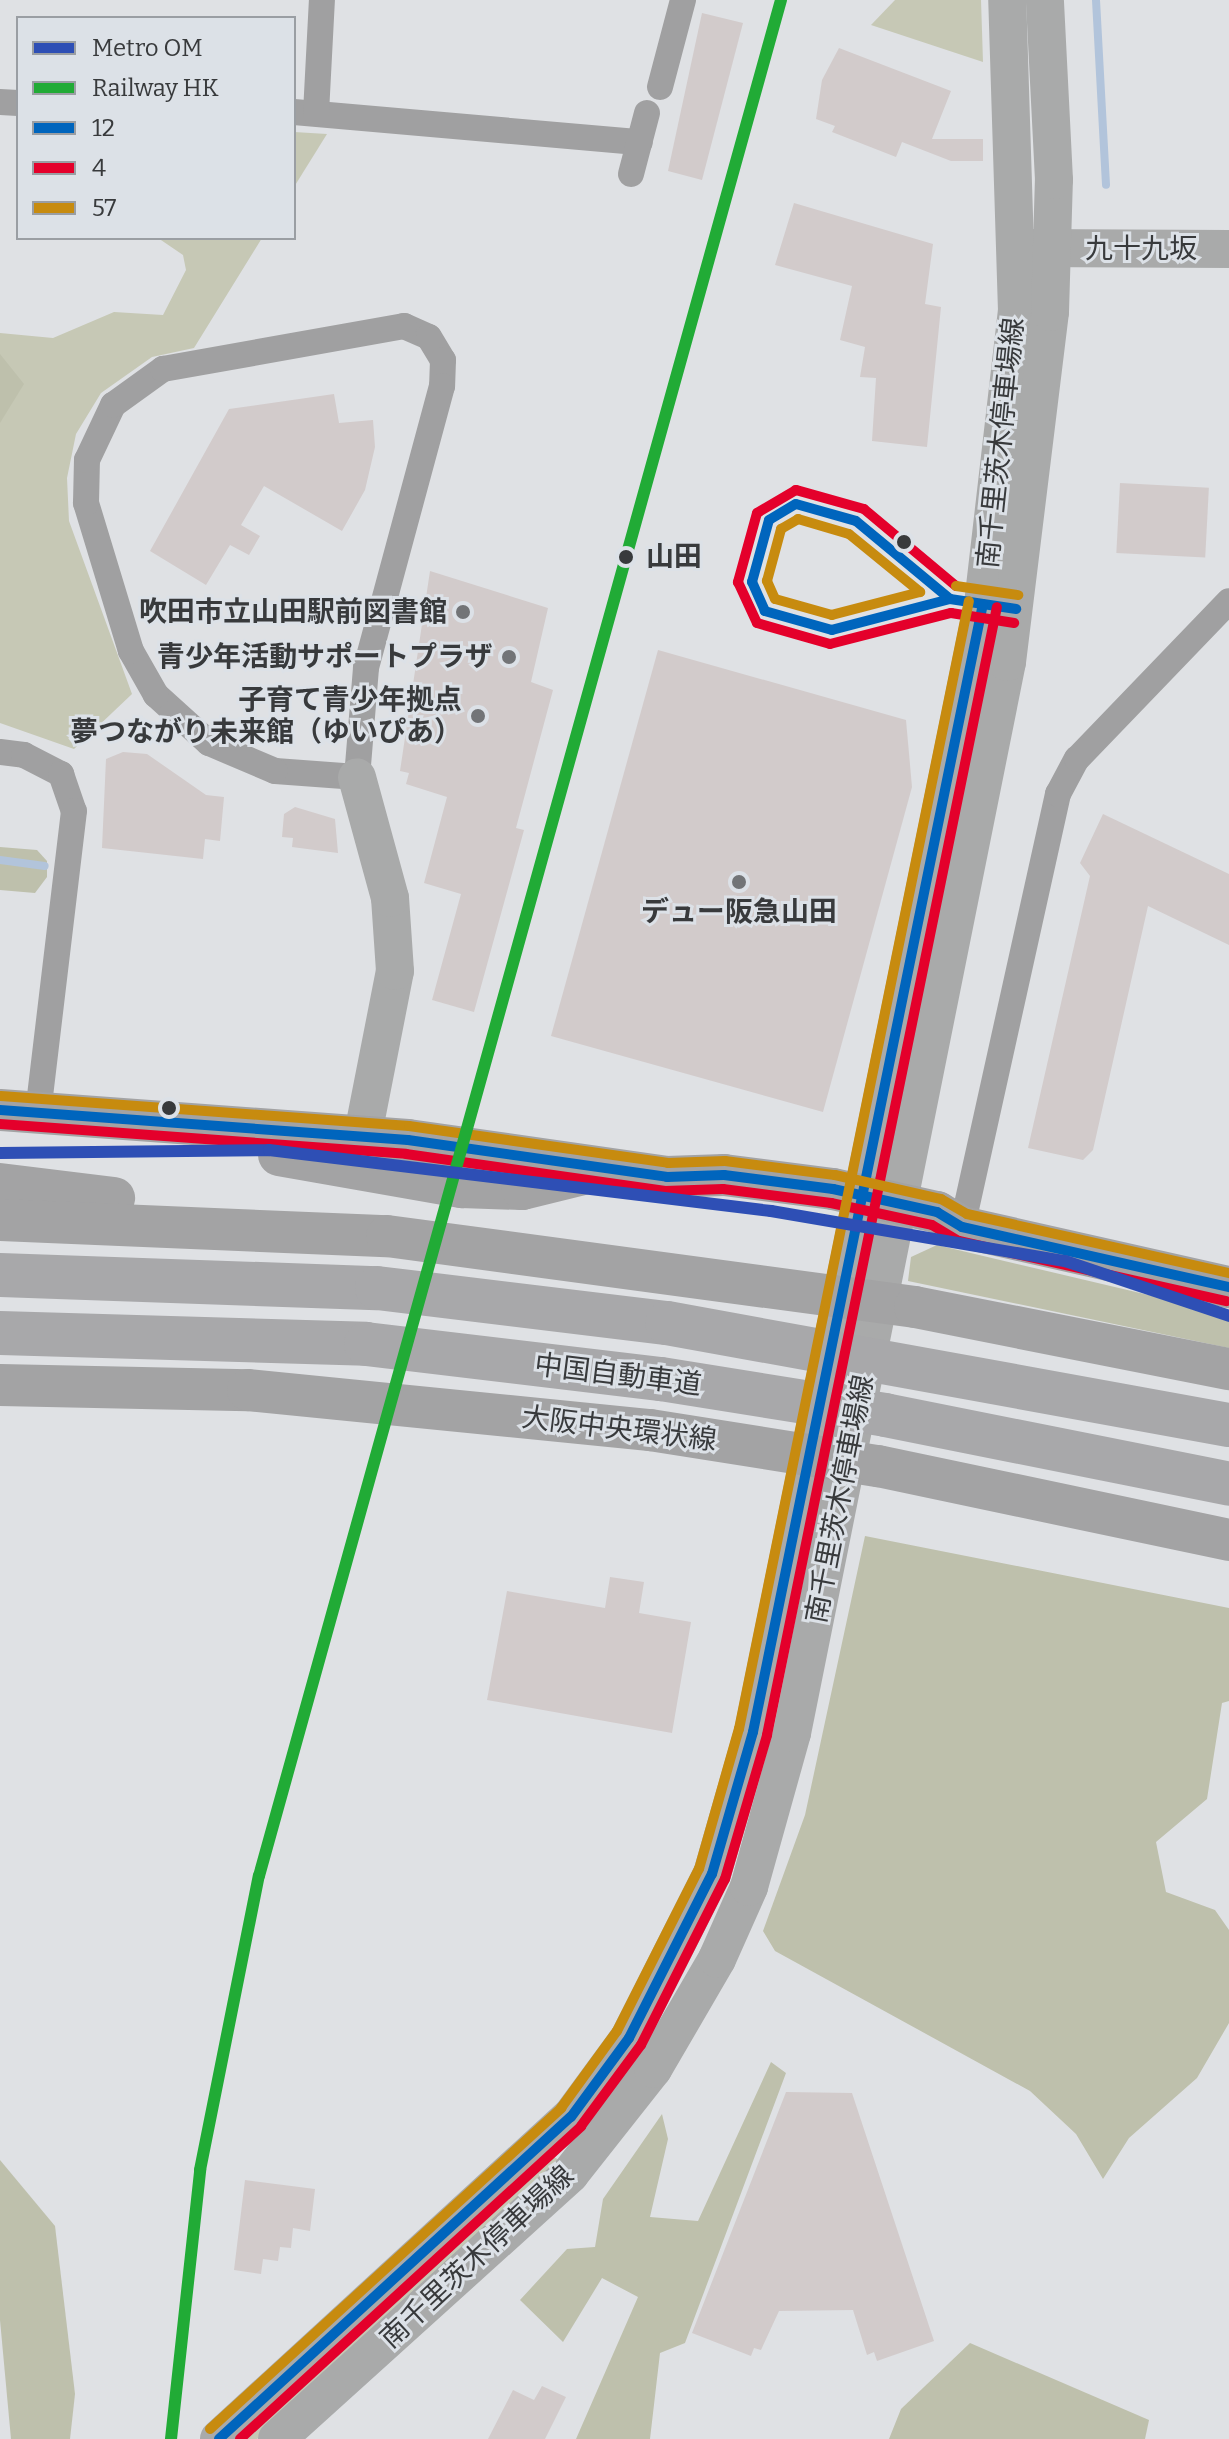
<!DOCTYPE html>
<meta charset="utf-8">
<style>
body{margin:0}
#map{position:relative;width:1229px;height:2439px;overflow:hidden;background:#dfe1e4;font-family:Bitter,"Noto Sans JP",serif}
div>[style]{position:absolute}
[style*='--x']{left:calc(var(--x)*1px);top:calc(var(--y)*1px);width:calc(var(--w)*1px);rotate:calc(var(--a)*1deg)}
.green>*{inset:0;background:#c6c8b5}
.forest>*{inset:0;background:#bec0ac}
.stream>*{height:8px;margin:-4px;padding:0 4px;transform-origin:4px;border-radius:4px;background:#b2c4db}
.building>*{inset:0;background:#d2cbcb;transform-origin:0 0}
.street>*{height:26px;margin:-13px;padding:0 13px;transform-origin:13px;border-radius:13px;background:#a0a0a1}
.secondary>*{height:38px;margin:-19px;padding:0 19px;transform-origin:19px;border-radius:19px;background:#a9aaaa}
.primary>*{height:42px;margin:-21px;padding:0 21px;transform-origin:21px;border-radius:21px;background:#a3a3a4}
.highway>*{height:44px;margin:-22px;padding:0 22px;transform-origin:22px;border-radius:22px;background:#a8a8aa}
.bus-1>*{height:10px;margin:-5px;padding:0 5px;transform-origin:5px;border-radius:5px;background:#0065bd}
.bus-2>*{height:10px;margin:-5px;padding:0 5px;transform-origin:5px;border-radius:5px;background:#e4002b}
.bus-3>*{height:10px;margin:-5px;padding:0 5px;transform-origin:5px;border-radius:5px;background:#c78b0f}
.rail-1>*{height:12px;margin:-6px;padding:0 6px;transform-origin:6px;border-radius:6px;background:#21ab36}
.metro-1>*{height:12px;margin:-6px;padding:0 6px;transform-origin:6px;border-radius:6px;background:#2e4fb5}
.dots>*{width:22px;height:22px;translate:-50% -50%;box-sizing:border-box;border:4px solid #dce1e7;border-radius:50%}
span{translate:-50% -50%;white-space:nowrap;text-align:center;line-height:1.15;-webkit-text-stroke:6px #dce1e7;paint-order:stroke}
.street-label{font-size:28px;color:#383a3c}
.stop-label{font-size:28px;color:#383a3c;font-weight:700}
.left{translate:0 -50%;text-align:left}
.poi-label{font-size:28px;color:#383a3c;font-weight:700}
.right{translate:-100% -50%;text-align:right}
.legend{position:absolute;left:16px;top:16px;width:280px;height:224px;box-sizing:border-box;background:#dce1e7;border:2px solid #9a9ea3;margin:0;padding:10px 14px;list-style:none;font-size:24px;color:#383a3c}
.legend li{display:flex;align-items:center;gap:16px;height:40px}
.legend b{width:40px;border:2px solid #9a9ea3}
</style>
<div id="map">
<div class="green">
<div style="clip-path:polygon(895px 0,981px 0,983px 62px,871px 25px)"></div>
<div style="clip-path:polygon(294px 132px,327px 134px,294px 187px)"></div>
<div style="clip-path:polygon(158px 238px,262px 238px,194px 348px,152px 357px,101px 393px,76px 434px,67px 478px,69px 521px,132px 694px,74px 749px,0 723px,0 333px,53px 338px,114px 312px,163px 315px,186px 270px,183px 255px)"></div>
<div style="clip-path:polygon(552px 2156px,561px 2161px,481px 2242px,257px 2439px,239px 2439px)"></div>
</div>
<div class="forest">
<div style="clip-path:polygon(0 354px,24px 384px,0 423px)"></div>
<div style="clip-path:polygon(0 847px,37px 850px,47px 861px,47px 877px,35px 893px,0 890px)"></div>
<div style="clip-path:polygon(937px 1245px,1229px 1314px,1229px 1348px,908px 1281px,911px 1257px)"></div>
<div style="clip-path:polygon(865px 1536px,1229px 1608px,1229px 1701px,1222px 1703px,1207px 1799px,1156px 1842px,1166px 1892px,1215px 1910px,1229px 1930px,1229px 2023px,1197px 2078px,1129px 2138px,1103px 2179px,1076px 2134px,1030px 2091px,775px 1951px,763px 1931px,805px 1815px)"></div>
<div style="clip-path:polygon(771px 2062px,786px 2073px,685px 2343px,660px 2353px,650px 2439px,576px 2439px,638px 2297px,602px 2278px,563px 2342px,520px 2300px,567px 2249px,595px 2247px,603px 2199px,662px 2114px,668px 2139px,650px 2217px,698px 2221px)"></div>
<div style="clip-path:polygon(0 2160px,55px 2226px,75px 2394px,70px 2439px,11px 2439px,0 2320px)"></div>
<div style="clip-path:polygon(970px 2343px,1149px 2420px,1145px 2439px,889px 2439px,901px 2409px)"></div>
</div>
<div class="stream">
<div style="--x:1096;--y:0;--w:185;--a:86.9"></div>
<div style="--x:0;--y:860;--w:45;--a:7.6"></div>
</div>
<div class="building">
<div style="clip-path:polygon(702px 13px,743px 23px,702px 180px,668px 171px)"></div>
<div style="clip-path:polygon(839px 48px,951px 91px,932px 139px,983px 139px,983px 161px,951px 161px,902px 142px,896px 157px,832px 132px,835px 126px,816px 119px,822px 80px)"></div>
<div style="clip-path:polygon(794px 203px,933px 244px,925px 304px,941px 307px,927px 447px,872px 441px,876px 378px,860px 377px,865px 347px,840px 340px,852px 286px,775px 265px)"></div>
<div style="clip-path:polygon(334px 394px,339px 423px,373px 420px,375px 447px,365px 490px,342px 531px,264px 486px,241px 525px,260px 536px,249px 555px,230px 545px,206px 585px,150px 551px,229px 409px)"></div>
<div style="left:1120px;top:483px;width:89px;height:70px;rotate:3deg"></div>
<div style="clip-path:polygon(430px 571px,548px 608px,531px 682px,553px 690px,516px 828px,524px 830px,474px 1012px,432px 1000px,461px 894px,424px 883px,447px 797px,406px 784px,409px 773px,400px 771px)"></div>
<div style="clip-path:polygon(658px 650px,906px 720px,912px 787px,823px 1112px,551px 1036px)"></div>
<div style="clip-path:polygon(123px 752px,147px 754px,206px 795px,224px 797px,220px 841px,205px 839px,203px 859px,102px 848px,106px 759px)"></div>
<div style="clip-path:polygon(295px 807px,335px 819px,338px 853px,292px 847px,293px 838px,282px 837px,284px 814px)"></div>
<div style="clip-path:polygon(1103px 814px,1229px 874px,1229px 945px,1148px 906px,1093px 1150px,1083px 1160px,1028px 1148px,1090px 876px,1080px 863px)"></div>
<div style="clip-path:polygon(610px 1577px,644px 1582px,639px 1613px,691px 1622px,672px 1733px,487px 1700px,507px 1591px,605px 1608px)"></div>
<div style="clip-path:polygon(786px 2092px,852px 2093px,934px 2341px,877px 2361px,874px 2352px,867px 2355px,853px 2310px,779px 2311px,761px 2350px,754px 2348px,751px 2356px,692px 2333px)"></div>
<div style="clip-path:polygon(245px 2180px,315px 2189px,310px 2231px,293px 2228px,291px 2248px,280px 2247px,278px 2261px,263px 2259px,261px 2274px,234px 2270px)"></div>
<div style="clip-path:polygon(542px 2386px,566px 2397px,545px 2439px,488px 2439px,513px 2390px,534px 2400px)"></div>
</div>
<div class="street">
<div style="--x:660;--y:87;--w:90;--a:-75.2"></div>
<div style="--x:0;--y:102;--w:18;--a:3"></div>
<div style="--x:294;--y:112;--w:347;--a:5"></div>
<div style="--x:316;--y:113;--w:113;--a:-87"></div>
<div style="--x:631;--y:174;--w:63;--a:-75.3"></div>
<div style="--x:404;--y:326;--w:27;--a:24"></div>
<div style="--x:429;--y:337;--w:27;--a:59"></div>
<div style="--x:443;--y:360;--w:26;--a:92"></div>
<div style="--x:442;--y:386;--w:292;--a:105.1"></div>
<div style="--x:366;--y:668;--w:109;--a:94.7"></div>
<div style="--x:357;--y:777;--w:82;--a:-175.8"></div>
<div style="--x:275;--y:771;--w:72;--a:-157"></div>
<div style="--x:209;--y:743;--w:72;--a:-137.8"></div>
<div style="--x:156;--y:695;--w:51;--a:-119.6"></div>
<div style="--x:131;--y:651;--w:155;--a:-106.9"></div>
<div style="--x:86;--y:503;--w:43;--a:-88.7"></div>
<div style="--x:87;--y:460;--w:61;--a:-64.7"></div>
<div style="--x:113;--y:405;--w:62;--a:-35.8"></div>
<div style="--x:163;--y:369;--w:245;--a:-10.1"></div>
<div style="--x:0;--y:752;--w:24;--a:7"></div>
<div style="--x:24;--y:755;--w:42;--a:27.2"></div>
<div style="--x:61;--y:774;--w:39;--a:71"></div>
<div style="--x:74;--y:811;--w:306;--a:96.8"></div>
<div style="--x:962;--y:1227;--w:444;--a:-77.5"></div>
<div style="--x:1058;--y:794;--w:40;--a:-62"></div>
<div style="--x:1077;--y:759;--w:219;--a:-46.1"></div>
</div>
<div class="secondary">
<div style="--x:1028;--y:248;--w:201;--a:0.3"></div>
<div style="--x:344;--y:1159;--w:27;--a:-48"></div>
<div style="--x:362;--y:1139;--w:171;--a:-78.9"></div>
<div style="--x:395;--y:971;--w:73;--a:-93.9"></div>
<div style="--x:390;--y:898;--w:125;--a:-105.3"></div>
<div style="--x:219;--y:2439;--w:477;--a:-42.5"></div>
<div style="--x:571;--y:2117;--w:98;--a:-53.7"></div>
<div style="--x:629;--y:2038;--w:184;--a:-63.2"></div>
<div style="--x:712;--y:1874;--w:148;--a:-73.9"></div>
<div style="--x:753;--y:1732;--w:1151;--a:-78.48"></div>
<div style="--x:983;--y:604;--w:295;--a:-83.4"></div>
<div style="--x:1017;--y:311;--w:311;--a:-91.8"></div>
<div style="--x:277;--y:2439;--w:395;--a:-42.1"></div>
<div style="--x:570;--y:2174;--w:134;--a:-51.7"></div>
<div style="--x:653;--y:2069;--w:127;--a:-59.8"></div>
<div style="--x:717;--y:1959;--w:79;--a:-66"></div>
<div style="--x:749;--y:1887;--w:160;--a:-74.4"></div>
<div style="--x:792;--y:1733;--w:1092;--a:-78.65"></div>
<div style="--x:1007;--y:662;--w:353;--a:-83"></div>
<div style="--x:1050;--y:312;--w:132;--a:-88.3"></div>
<div style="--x:1054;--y:180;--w:180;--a:-92.9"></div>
</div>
<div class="primary">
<div style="--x:0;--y:1110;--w:409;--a:4.2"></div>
<div style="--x:408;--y:1140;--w:262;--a:8.1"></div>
<div style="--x:667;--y:1177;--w:57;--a:-2"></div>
<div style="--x:724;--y:1175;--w:110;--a:7.3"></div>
<div style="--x:833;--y:1189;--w:107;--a:12.5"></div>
<div style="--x:937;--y:1212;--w:29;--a:31"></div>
<div style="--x:962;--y:1227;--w:274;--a:12.7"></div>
<div style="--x:279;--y:1155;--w:185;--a:10"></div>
<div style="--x:461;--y:1187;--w:61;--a:1.9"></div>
<div style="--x:522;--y:1189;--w:72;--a:-13.7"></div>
<div style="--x:0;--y:1184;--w:115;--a:7"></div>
<div style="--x:0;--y:1220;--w:387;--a:2.4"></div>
<div style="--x:387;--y:1236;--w:533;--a:7.66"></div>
<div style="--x:915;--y:1307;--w:320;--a:11.2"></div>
<div style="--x:0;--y:1385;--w:248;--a:1.2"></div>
<div style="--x:248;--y:1390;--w:404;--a:5.7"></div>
<div style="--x:650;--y:1430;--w:231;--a:9"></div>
<div style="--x:878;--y:1466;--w:359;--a:11.9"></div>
</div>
<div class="highway">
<div style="--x:0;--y:1275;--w:377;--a:2"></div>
<div style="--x:377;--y:1288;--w:292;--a:6.9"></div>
<div style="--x:667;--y:1323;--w:571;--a:10.29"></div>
<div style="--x:0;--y:1333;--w:366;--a:1.7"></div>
<div style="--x:366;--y:1344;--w:297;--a:6.8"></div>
<div style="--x:661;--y:1379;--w:227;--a:9.1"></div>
<div style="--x:885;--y:1415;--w:351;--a:11.3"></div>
</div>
<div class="bus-1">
<div style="--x:796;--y:504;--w:62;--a:15.8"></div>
<div style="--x:856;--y:521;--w:122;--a:39.7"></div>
<div style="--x:950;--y:599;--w:122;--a:165.3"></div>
<div style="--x:832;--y:630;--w:70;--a:-164.2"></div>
<div style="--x:765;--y:611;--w:32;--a:-114"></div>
<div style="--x:752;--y:582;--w:64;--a:-74.7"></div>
<div style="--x:769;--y:520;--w:31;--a:-31"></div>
<div style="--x:950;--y:599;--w:67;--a:8.6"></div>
<div style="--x:0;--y:1110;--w:409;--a:4.2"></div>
<div style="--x:408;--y:1140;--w:262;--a:8.1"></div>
<div style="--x:667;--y:1177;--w:57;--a:-2"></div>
<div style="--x:724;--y:1175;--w:110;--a:7.3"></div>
<div style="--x:833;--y:1189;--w:107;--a:12.5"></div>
<div style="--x:937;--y:1212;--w:29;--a:31"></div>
<div style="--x:962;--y:1227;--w:274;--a:12.7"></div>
<div style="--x:219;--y:2439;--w:477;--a:-42.5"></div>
<div style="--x:571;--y:2117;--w:98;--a:-53.7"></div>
<div style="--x:629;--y:2038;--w:184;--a:-63.2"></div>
<div style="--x:712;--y:1874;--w:148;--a:-73.9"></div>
<div style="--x:753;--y:1732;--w:1151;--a:-78.48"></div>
</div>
<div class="bus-2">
<div style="--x:956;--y:586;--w:120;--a:-140.1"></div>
<div style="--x:864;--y:509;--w:71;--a:-164.4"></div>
<div style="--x:796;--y:490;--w:45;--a:149.5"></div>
<div style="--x:757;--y:513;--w:72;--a:105.4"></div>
<div style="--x:738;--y:582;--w:45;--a:65.1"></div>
<div style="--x:757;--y:623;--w:76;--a:16"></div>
<div style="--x:830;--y:644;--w:125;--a:-14.4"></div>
<div style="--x:951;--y:613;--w:64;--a:9"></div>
<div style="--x:0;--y:1124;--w:407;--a:4.2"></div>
<div style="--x:406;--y:1154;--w:262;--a:8.1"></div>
<div style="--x:665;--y:1191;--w:58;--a:-2"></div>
<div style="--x:723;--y:1189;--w:109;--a:7.4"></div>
<div style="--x:831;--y:1203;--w:103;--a:12.3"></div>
<div style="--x:932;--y:1225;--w:31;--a:31"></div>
<div style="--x:959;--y:1241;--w:274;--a:12.7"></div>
<div style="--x:240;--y:2439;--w:463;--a:-42.5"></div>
<div style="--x:581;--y:2126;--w:101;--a:-53.5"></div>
<div style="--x:641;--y:2045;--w:186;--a:-63.2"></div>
<div style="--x:725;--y:1879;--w:150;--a:-73.7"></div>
<div style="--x:767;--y:1735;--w:1151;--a:-78.48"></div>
</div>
<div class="bus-3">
<div style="--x:798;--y:519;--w:53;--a:16.4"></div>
<div style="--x:849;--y:534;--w:92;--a:39.2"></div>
<div style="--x:920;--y:592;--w:91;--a:165.4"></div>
<div style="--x:832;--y:615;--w:59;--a:-164.3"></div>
<div style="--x:775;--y:599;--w:20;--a:-114"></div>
<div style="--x:767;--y:581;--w:54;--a:-74.9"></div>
<div style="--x:781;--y:529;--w:20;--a:-30"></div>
<div style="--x:956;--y:586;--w:63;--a:8.3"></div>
<div style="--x:1;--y:1096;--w:409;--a:4.2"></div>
<div style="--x:409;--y:1126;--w:262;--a:8.1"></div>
<div style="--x:668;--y:1163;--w:57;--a:-2"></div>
<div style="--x:725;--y:1161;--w:111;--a:7.3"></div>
<div style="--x:835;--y:1175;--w:109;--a:12.8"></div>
<div style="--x:941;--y:1199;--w:30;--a:30"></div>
<div style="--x:967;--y:1214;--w:269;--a:12.7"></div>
<div style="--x:210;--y:2429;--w:476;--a:-42.4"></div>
<div style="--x:561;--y:2108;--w:95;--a:-54"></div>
<div style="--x:617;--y:2031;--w:182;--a:-63.2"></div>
<div style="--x:699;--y:1869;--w:146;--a:-74.1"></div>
<div style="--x:739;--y:1729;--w:1151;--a:-78.48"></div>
</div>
<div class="rail-1">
<div style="--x:171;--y:2439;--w:271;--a:-83.8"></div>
<div style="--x:200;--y:2170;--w:300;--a:-78.7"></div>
<div style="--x:259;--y:1876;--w:1947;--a:-74.45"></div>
</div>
<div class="metro-1">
<div style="--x:0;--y:1153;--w:269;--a:-0.6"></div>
<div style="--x:269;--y:1150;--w:506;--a:6.93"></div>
<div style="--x:771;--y:1211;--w:298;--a:9.7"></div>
<div style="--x:1065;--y:1261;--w:173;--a:18.5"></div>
</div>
<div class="dots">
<div style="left:904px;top:542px;background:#383a3c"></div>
<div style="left:626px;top:557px;background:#383a3c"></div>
<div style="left:463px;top:612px;background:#727477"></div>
<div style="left:509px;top:657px;background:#727477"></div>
<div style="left:478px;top:716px;background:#727477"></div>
<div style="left:739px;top:882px;background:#727477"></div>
<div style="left:169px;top:1108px;background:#383a3c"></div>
</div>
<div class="street-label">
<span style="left:1141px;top:249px">九十九坂</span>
<span style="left:1001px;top:443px;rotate:-84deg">南千里茨木停車場線</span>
<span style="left:618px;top:1375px;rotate:7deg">中国自動車道</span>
<span style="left:619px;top:1429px;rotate:7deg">大阪中央環状線</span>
<span style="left:840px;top:1499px;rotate:-79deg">南千里茨木停車場線</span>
<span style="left:477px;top:2257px;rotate:-43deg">南千里茨木停車場線</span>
</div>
<div class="stop-label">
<span class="left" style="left:646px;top:557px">山田</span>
</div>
<div class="poi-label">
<span class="right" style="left:447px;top:612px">吹田市立山田駅前図書館</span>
<span class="right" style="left:493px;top:657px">青少年活動サポートプラザ</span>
<span class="right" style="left:462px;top:716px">子育て青少年拠点<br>夢つながり未来館（ゆいぴあ）</span>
<span style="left:739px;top:912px">デュー阪急山田</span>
</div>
<ul class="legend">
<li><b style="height:10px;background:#2e4fb5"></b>Metro OM</li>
<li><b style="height:10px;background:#21ab36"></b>Railway HK</li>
<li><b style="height:10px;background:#0065bd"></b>12</li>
<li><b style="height:10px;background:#e4002b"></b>4</li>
<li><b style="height:10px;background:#c78b0f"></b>57</li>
</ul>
</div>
